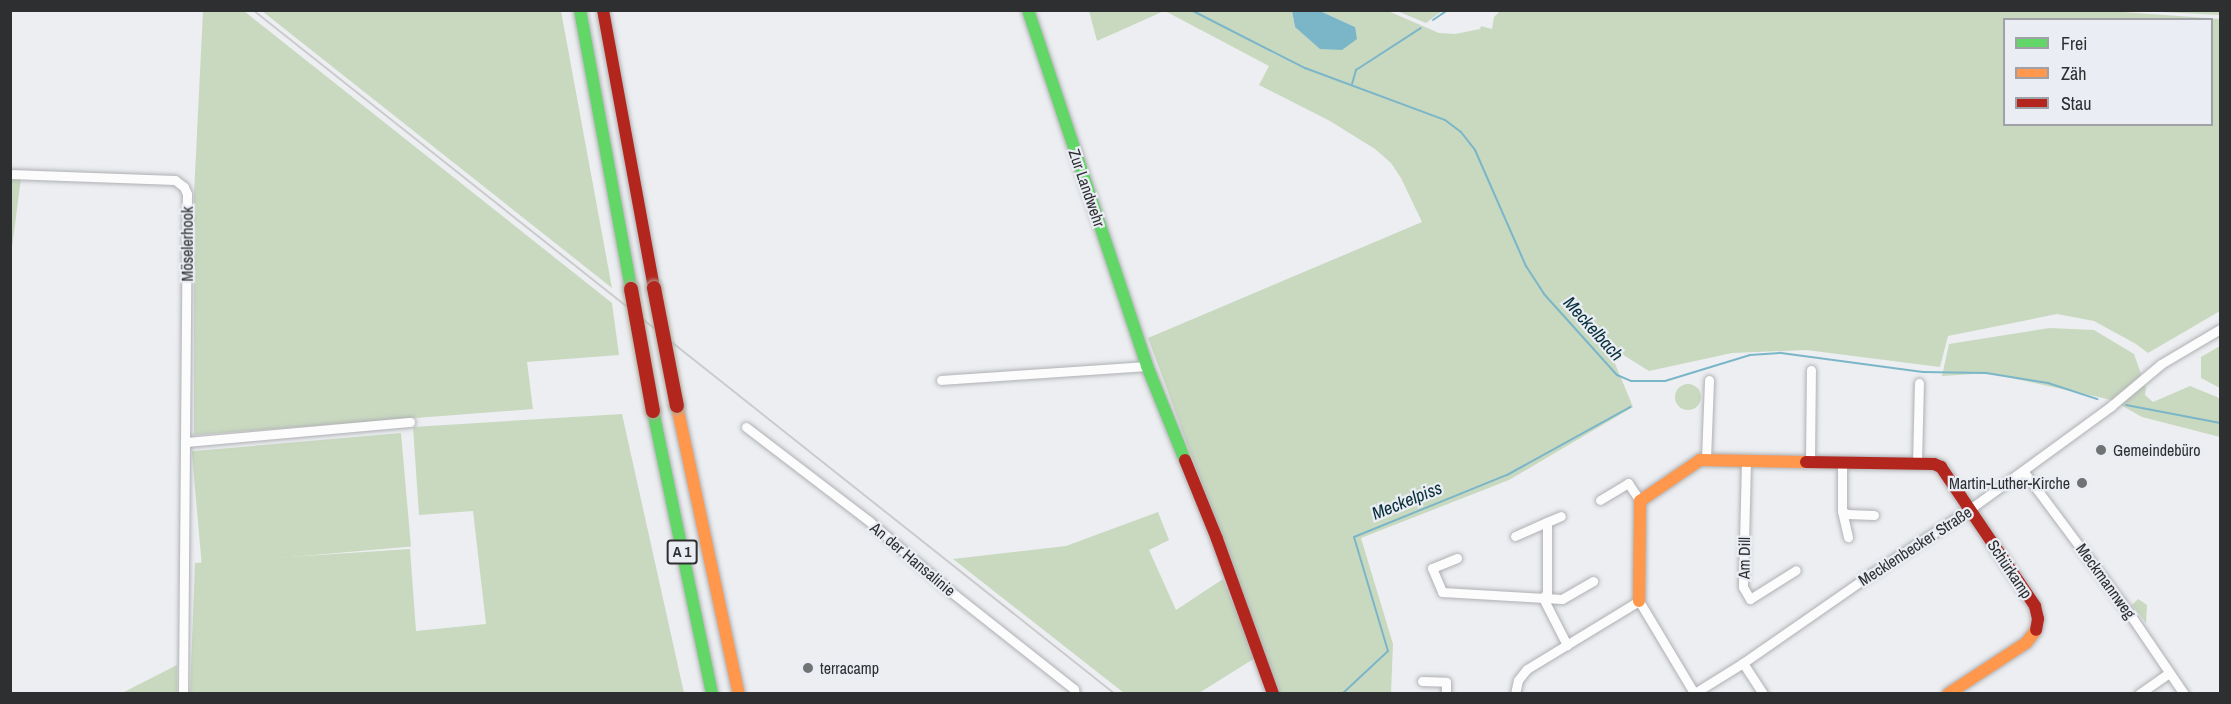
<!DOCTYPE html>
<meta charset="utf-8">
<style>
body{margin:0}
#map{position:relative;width:2231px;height:704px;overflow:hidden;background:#eceef1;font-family:"Archivo Narrow",sans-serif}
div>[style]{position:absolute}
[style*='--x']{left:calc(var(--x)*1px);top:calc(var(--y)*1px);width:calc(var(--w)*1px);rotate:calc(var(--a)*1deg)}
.green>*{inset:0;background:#c9d9c0;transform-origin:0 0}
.round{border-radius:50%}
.water>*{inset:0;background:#7bb6c8}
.stream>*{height:2px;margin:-1px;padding:0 1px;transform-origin:1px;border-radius:1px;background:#7bb6c8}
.roads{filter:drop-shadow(0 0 2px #afb0b3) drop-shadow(0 0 2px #afb0b3)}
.street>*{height:9px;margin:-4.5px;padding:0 4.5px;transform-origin:4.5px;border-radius:4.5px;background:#fcfcfd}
.fast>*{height:12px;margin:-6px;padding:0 6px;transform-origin:6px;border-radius:6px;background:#63d668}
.slow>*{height:12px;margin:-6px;padding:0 6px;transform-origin:6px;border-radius:6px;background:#ff974d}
.jam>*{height:12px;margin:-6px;padding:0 6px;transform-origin:6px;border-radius:6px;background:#b3261e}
.rail>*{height:2px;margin:-1px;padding:0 1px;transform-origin:1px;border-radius:1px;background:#cbcbcc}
.bridges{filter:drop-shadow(0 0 2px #aca99d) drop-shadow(0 0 2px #aca99d)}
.jam-bridge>*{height:14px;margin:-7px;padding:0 7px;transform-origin:7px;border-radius:7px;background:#b3261e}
.dots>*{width:16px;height:16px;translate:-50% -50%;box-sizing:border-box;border:3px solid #eaedf3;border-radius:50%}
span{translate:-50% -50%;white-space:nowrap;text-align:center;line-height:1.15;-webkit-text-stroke:4.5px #eaedf3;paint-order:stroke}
.shield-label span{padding:2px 4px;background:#eaedf3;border:2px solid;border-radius:4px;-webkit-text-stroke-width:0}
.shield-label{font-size:15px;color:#2d2f31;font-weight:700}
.street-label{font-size:16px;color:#2d2f31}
.poi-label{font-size:16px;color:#2d2f31}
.left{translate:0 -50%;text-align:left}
.right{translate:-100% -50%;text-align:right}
.water-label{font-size:18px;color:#07303b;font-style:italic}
.frame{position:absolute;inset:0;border:12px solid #2d2f31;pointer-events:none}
.legend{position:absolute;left:2003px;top:18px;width:210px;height:108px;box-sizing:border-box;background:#eaedf3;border:2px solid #9ea1a5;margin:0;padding:8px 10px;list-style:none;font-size:18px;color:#2d2f31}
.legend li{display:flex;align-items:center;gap:12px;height:30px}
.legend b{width:30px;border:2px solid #9ea1a5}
</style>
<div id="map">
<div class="green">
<div style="clip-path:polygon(evenodd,1501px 10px,2096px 10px,2220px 19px,2220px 311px,2148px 353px,2136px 344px,2094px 321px,2057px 314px,1948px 336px,1940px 367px,1806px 350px,1732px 353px,1649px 371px,1612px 348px,1562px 302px,1609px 349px,1633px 407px,1509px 480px,1361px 538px,1393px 644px,1391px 693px,1279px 693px,1148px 338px,1422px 222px,1401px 178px,1391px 163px,1375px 149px,1330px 121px,1259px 85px,1269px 66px,1165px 11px,1292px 11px,1295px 27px,1355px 27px,1320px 11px,1388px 11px,1439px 33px,1455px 34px,1480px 29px,1481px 26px,1492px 29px,1494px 17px,1501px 10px,2004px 20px,2212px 20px,2212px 124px,2004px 124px,2004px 20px)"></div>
<div style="clip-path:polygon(203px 11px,244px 11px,612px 303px,619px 355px,527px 362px,533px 409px,194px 435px,194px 194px)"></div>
<div style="clip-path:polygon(262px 11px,561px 11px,612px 288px)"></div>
<div style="clip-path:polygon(1089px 11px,1089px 10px,1164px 11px,1097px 41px)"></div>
<div style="clip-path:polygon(1397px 11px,1405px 12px,1442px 11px,1426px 23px)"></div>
<div style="clip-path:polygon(2143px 11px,2220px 11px,2220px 15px)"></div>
<div style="clip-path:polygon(11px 177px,21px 178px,11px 255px)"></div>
<div style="clip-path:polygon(2050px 328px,2094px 330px,2134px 354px,2146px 388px,2145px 395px,2153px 402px,2190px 386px,2217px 397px,2220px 399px,2220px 437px,2142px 417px,2112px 400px,1989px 373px,1942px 376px,1949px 344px)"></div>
<div style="clip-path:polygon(2220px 346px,2220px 388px,2201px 378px,2201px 357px)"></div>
<div class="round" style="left:1675px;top:384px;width:26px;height:26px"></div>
<div style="clip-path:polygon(622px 414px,684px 693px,190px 693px,195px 563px,410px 549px,416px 631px,486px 624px,473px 511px,419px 515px,413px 427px)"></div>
<div style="left:401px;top:433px;width:114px;height:210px;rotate:85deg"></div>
<div style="clip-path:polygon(1158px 512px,1169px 540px,1149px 550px,1176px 610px,1223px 579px,1255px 658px,1199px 693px,1124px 693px,953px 559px,1066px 546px)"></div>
<div style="clip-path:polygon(2138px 599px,2147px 605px,2146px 623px,2132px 605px)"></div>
<div style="clip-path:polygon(177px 665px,177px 693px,122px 693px)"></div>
</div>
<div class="water">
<div style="clip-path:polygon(1292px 11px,1320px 11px,1355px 27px,1357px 39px,1342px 50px,1320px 49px,1295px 27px)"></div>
</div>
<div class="stream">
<div style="--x:1191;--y:10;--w:128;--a:27"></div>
<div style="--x:1305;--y:68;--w:149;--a:20.4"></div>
<div style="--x:1445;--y:120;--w:20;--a:37"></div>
<div style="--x:1461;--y:132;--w:23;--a:52"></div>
<div style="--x:1475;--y:150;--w:127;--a:66.3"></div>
<div style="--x:1526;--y:266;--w:33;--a:57"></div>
<div style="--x:1544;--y:294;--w:109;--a:48"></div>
<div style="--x:1617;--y:375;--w:15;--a:23"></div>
<div style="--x:1631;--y:381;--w:34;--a:0"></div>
<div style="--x:1665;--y:381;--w:89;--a:-17"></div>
<div style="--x:1750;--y:355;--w:31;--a:-4"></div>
<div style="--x:1781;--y:353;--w:143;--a:7.6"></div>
<div style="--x:1923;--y:372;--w:63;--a:0.9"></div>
<div style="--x:1986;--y:373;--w:63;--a:9.2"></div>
<div style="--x:2048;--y:383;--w:52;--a:18.1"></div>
<div style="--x:1433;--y:20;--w:18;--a:-34"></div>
<div style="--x:1352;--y:84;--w:15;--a:-74"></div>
<div style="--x:1356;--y:70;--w:77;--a:-32.9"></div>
<div style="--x:2126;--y:405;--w:96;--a:10.8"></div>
<div style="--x:1342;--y:694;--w:63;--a:-43.1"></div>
<div style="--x:1388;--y:651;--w:119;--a:-106.6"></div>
<div style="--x:1354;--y:537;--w:165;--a:-22.1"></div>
<div style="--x:1507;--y:475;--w:141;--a:-28.9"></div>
</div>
<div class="roads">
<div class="street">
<div style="--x:10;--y:174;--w:165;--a:2.1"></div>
<div style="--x:175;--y:180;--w:11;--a:38"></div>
<div style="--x:184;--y:187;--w:8;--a:67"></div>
<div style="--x:187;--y:194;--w:500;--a:90.46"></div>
<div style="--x:941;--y:380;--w:206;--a:-3.9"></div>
<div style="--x:746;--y:427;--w:155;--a:37.4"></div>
<div style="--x:869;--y:521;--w:107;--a:40.8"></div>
<div style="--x:950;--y:591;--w:158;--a:38.3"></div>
<div style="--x:1074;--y:689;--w:5;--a:79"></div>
<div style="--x:185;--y:442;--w:226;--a:-5.1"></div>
<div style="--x:1706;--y:459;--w:79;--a:-87.8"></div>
<div style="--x:1746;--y:461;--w:126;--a:91.4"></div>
<div style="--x:1743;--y:587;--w:14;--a:60"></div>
<div style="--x:1750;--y:599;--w:54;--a:-32.2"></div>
<div style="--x:1810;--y:461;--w:91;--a:-89.4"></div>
<div style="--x:1842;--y:462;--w:49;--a:90"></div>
<div style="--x:1842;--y:511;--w:6;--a:31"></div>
<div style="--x:1847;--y:514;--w:27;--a:2"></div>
<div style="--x:1917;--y:463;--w:80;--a:-88.6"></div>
<div style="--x:2024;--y:472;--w:172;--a:53.3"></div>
<div style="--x:2127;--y:610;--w:102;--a:55.8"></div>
<div style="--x:1600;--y:500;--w:33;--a:-31"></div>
<div style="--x:1628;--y:483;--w:22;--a:56"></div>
<div style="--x:1842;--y:511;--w:27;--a:77"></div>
<div style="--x:1547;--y:522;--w:15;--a:-23"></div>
<div style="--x:1515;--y:536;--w:35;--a:-24"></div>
<div style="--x:1547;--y:522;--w:71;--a:90"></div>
<div style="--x:1547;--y:593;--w:6;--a:129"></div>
<div style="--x:1543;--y:598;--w:53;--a:62.9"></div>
<div style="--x:1457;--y:558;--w:27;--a:158"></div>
<div style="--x:1432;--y:568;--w:26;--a:67"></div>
<div style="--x:1442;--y:592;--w:120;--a:3.3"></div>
<div style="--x:1562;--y:599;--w:36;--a:-30"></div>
<div style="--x:1743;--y:663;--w:37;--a:57"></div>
<div style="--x:1422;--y:681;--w:24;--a:2"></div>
<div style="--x:1446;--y:682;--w:12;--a:90"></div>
<div style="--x:1515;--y:694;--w:14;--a:-78"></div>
<div style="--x:1518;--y:680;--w:14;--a:-51"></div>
<div style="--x:1527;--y:669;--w:131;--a:-31.3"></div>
<div style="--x:1639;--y:601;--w:107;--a:59.1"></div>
<div style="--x:1693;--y:694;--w:59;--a:-31.8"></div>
<div style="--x:1743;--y:663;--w:156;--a:-34.8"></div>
<div style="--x:1871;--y:574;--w:118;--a:-33.3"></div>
<div style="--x:1970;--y:509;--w:175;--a:-36.1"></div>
<div style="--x:2111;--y:406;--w:65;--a:-40"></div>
<div style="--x:2161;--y:364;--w:69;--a:-30.7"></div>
<div style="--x:2139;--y:694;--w:37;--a:-35"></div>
</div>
<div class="fast">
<div style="--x:580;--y:10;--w:284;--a:79.6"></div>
<div style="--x:1028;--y:10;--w:375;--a:71.5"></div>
<div style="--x:1147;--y:366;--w:101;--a:68"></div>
<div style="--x:653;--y:411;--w:289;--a:78.2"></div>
</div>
<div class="slow">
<div style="--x:677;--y:406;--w:295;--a:77.9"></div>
<div style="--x:1639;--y:601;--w:100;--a:-89.4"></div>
<div style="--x:1640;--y:501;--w:73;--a:-34.3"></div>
<div style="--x:1700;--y:460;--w:106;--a:1.1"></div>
<div style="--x:1948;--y:694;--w:93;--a:-33.2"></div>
<div style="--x:2026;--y:643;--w:16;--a:-52"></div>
</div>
<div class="jam">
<div style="--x:603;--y:10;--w:283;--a:79.6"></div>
<div style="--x:1185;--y:460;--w:85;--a:67.9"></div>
<div style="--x:1217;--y:539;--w:165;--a:70.1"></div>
<div style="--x:1806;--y:462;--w:128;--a:0.9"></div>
<div style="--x:1934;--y:464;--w:8;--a:23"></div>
<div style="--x:1941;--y:467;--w:168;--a:55.9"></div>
<div style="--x:2035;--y:606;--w:13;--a:77"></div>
<div style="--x:2038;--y:619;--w:11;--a:100"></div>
</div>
</div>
<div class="rail">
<div style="--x:253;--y:10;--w:1100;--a:38.43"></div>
</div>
<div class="bridges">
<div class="jam-bridge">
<div style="--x:654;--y:288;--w:120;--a:79"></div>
<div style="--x:631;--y:289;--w:124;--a:79.8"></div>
</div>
</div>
<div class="dots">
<div style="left:2101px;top:450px;background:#707274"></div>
<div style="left:2082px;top:483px;background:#707274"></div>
<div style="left:808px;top:668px;background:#707274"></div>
</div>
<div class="shield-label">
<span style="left:682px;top:552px">A 1</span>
</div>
<div class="street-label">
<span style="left:1087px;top:188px;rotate:71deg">Zur Landwehr</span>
<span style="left:187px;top:244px;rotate:-90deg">Möselerhook</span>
<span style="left:1915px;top:546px;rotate:-33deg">Mecklenbecker Straße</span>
<span style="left:1744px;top:558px;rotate:-89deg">Am Dill</span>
<span style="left:913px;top:559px;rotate:40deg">An der Hansalinie</span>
<span style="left:2010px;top:569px;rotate:56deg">Schürkamp</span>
<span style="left:2106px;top:581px;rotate:54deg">Meckmannweg</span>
</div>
<div class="poi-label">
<span class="left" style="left:2113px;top:450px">Gemeindebüro</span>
<span class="right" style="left:2070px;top:483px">Martin-Luther-Kirche</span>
<span class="left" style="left:820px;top:668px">terracamp</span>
</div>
<div class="water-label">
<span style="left:1593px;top:329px;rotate:48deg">Meckelbach</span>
<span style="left:1407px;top:501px;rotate:-22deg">Meckelpiss</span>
</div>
<div class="frame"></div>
<ul class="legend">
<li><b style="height:8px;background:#63d668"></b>Frei</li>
<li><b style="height:8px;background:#ff974d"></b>Zäh</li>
<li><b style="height:8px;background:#b3261e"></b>Stau</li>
</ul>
</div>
